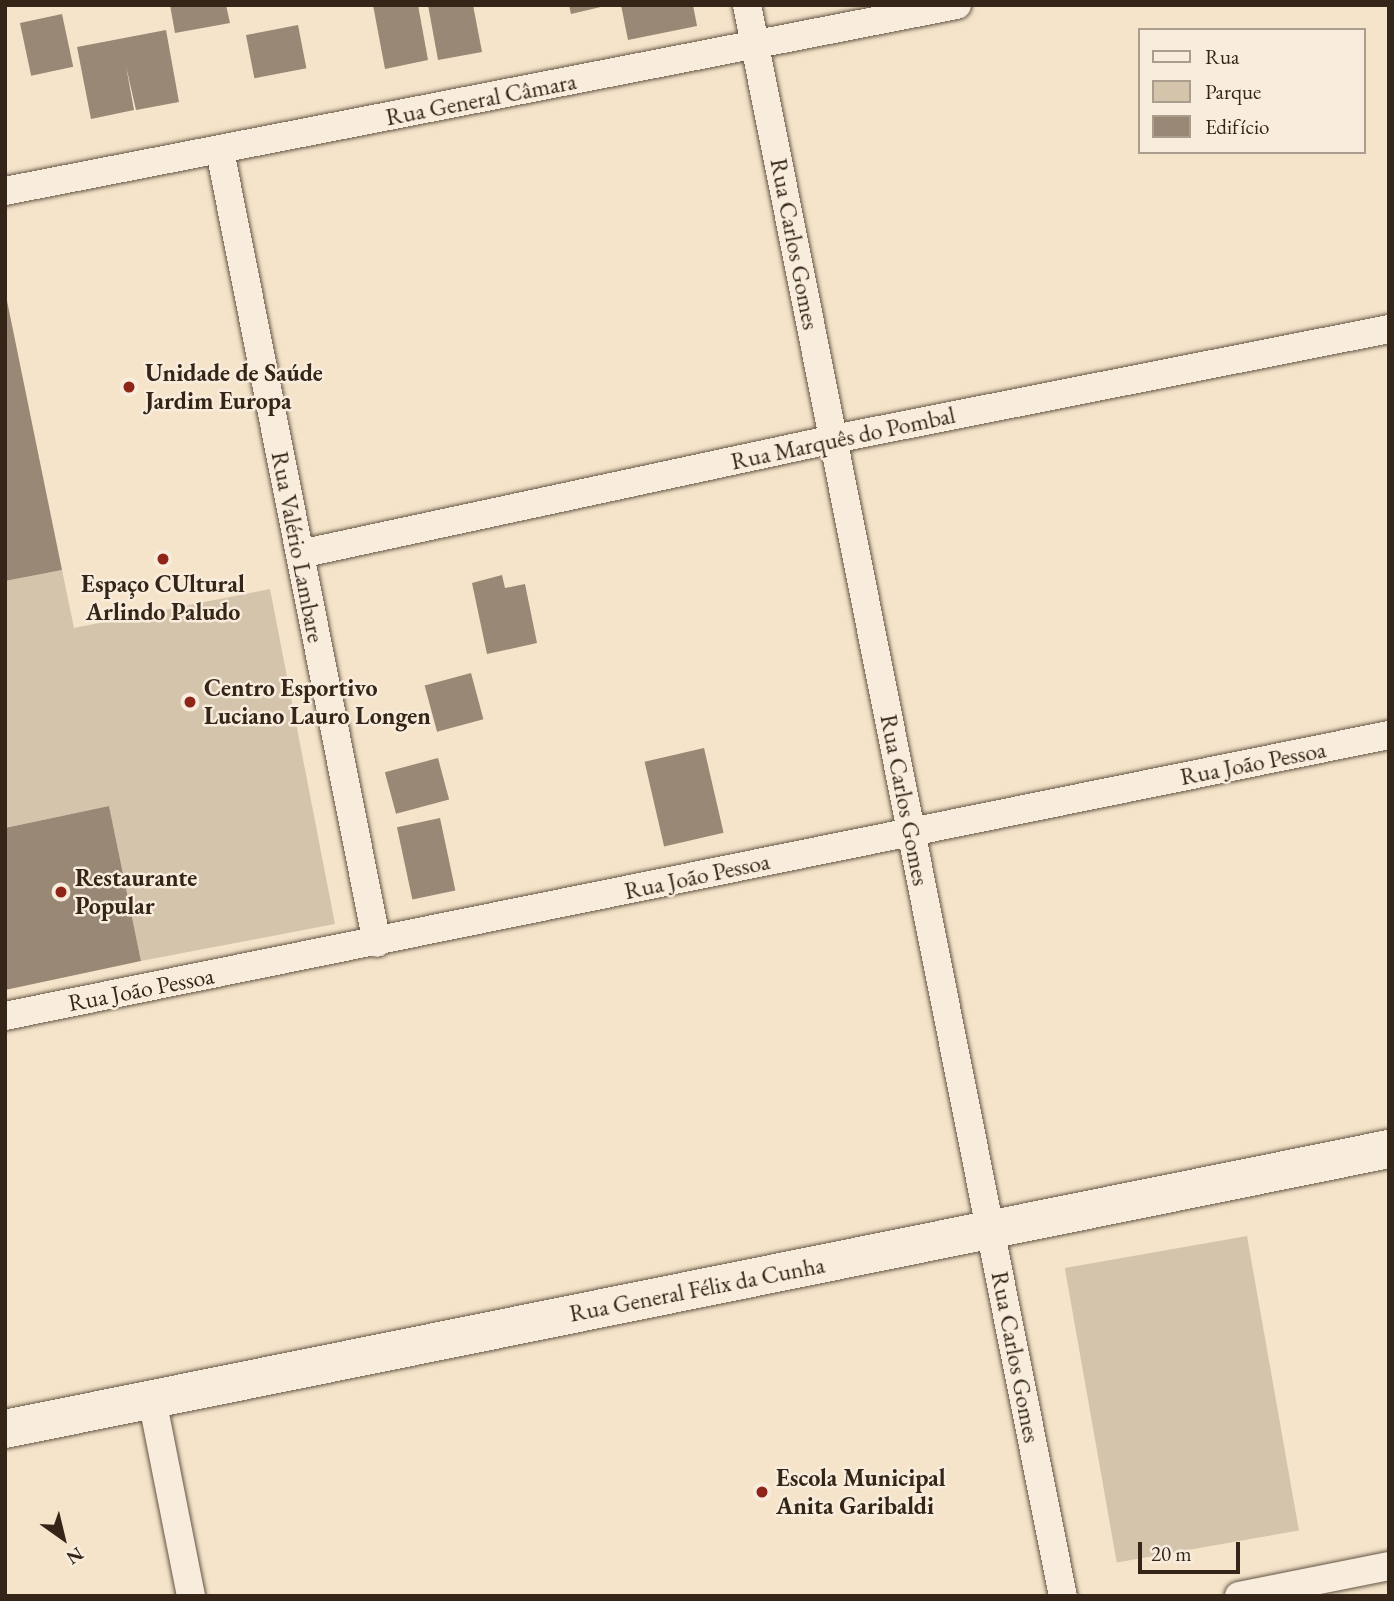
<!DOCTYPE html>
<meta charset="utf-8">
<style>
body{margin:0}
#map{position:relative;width:1394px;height:1601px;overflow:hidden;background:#f5e4ca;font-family:"EB Garamond",serif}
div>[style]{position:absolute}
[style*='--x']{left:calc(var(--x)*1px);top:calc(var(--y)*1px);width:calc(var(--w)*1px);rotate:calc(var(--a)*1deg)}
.green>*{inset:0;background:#d4c4ac;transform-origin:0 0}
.building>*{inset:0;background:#988875;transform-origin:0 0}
.roads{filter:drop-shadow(0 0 2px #645544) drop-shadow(0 0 2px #645544)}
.street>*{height:28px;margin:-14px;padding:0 14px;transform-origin:14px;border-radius:14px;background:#f8eddd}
.secondary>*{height:38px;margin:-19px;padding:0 19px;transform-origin:19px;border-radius:19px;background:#f8eddd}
.dots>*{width:19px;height:19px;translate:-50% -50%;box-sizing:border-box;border:4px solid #f8eddd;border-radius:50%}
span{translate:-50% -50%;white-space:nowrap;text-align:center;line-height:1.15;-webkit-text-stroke:5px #f8eddd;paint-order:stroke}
.street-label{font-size:24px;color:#342518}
.poi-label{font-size:24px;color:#342518;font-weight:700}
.left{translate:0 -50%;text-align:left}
.frame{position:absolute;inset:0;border:7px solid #342518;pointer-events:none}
.legend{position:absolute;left:1138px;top:28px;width:228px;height:126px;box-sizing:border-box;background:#f8eddd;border:2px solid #aa9d8e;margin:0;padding:9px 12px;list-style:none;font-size:21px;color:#342518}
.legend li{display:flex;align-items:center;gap:14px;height:35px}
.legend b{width:35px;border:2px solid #aa9d8e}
.north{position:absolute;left:28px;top:1503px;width:70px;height:70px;-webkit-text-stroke:5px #f8eddd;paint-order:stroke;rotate:146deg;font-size:19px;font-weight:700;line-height:28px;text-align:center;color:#342518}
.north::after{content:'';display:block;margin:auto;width:24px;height:32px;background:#342518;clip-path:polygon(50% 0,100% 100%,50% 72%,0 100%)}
.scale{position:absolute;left:1138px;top:1542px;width:102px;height:32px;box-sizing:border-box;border:4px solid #342518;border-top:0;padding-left:9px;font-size:21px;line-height:24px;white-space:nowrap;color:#342518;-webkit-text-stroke:5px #f8eddd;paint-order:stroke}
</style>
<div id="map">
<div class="green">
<div style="clip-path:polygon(62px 570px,74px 628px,270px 589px,335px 924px,141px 961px,109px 806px,5px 828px,5px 581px)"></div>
<div style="left:1247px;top:1236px;width:299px;height:185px;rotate:80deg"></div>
</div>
<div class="building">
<div style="clip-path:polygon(170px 5px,226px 5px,230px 23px,175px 33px)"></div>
<div style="clip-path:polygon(373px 5px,418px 5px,428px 60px,385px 69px)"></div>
<div style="clip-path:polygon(428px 5px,473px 5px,482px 52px,438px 60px)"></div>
<div style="clip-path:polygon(569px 5px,605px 5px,605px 6px,571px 14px)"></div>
<div style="clip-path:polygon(621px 5px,693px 5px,697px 26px,628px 40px)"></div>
<div style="left:62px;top:14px;width:54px;height:43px;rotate:78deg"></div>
<div style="left:298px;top:25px;width:44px;height:53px;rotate:79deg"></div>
<div style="clip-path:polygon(166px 30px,179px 102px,136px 110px,126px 66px,134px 110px,91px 119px,77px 47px)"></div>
<div style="clip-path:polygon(5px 291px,62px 570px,5px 581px)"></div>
<div style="clip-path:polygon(502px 575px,505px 588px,525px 584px,537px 643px,487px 654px,472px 583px)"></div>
<div style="left:471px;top:673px;width:48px;height:48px;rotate:75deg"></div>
<div style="left:704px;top:748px;width:87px;height:61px;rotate:77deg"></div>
<div style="left:438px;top:758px;width:43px;height:55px;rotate:75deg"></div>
<div style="clip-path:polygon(109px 806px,141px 961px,5px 990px,5px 828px)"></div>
<div style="left:440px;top:818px;width:74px;height:44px;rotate:78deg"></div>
</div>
<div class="roads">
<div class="street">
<div style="--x:747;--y:5;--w:1622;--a:78.77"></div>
<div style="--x:220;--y:151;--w:807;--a:78.79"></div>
<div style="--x:5;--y:191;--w:970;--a:-11.06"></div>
<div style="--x:300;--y:554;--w:546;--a:-12.15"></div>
<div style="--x:834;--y:439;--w:566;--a:-11.21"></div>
<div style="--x:5;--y:1016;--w:1412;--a:-11.48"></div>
<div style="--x:152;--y:1399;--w:201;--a:78.8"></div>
<div style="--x:1239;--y:1596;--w:153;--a:-11.3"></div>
</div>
<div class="secondary">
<div style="--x:5;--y:1429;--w:1412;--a:-11.44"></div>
</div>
</div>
<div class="dots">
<div style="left:129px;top:387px;background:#8f2418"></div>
<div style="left:163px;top:559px;background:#8f2418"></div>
<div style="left:190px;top:702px;background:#8f2418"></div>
<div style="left:61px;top:892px;background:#8f2418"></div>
<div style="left:762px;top:1492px;background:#8f2418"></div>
</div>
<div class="street-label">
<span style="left:481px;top:99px;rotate:-11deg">Rua General Câmara</span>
<span style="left:795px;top:244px;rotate:79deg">Rua Carlos Gomes</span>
<span style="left:843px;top:438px;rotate:-12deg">Rua Marquês do Pombal</span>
<span style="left:298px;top:547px;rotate:79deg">Rua Valério Lambare</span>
<span style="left:1253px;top:763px;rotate:-11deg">Rua João Pessoa</span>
<span style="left:905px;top:800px;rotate:79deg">Rua Carlos Gomes</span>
<span style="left:697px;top:876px;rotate:-12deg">Rua João Pessoa</span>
<span style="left:141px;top:989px;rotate:-11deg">Rua João Pessoa</span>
<span style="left:697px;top:1289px;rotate:-11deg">Rua General Félix da Cunha</span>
<span style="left:1016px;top:1357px;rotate:79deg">Rua Carlos Gomes</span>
</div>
<div class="poi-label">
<span class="left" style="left:145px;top:387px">Unidade de Saúde<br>Jardim Europa</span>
<span style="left:163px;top:598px">Espaço CUltural<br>Arlindo Paludo</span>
<span class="left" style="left:204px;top:702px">Centro Esportivo<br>Luciano Lauro Longen</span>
<span class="left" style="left:75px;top:892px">Restaurante<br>Popular</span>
<span class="left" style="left:776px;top:1492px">Escola Municipal<br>Anita Garibaldi</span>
</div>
<div class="frame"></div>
<ul class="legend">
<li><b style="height:9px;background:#f8eddd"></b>Rua</li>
<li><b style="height:19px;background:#d4c4ac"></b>Parque</li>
<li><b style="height:19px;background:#988875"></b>Edifício</li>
</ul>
<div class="north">N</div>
<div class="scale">20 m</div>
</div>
